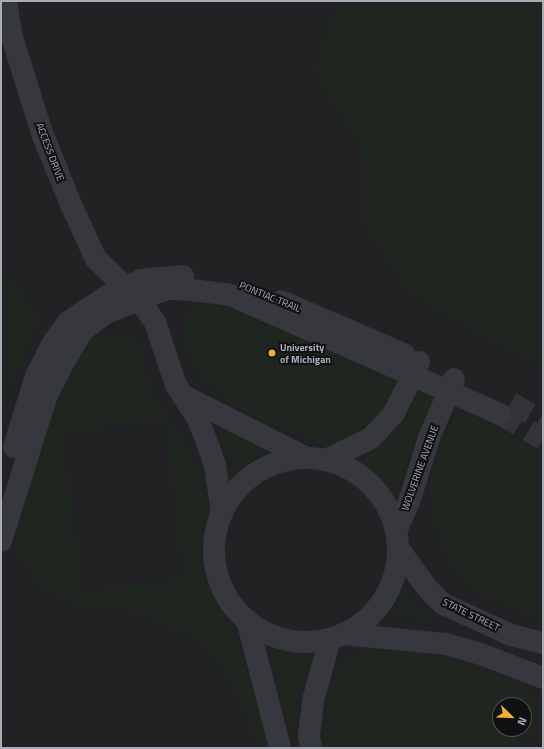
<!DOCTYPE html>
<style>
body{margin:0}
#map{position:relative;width:544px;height:749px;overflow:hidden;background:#161618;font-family:"Titillium Web",sans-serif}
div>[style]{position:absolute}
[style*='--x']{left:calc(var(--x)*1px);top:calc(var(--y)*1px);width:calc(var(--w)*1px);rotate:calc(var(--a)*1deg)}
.built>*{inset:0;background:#222225}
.green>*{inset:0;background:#1e261f}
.minor-tunnel>*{height:22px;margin-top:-11px;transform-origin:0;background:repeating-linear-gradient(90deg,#333438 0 22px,transparent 0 33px)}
.minor>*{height:22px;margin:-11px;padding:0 11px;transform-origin:11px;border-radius:11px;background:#37383d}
.minor>.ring{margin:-11px;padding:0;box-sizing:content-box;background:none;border:22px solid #37383d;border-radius:50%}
.dots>*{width:11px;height:11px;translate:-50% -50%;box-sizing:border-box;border:2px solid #111113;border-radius:50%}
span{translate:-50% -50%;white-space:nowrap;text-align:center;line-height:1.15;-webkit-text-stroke:4px #111113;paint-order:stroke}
.street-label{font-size:10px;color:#a8adb8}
.poi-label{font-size:10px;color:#a8adb8;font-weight:700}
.left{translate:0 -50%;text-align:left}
.frame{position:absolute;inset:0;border:2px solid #a8adb8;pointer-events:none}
.north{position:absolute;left:492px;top:697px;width:40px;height:40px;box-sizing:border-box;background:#111113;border:1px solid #4d4f55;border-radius:50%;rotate:113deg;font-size:11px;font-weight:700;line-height:16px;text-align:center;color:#a8adb8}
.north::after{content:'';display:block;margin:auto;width:14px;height:18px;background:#f2b134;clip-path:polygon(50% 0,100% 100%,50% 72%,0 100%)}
</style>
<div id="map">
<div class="built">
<div style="clip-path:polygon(evenodd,1px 1px,543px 1px,543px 748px,1px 748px,1px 1px,500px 705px,524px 705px,524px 729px,500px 729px,500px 705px)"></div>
</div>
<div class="green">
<div style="clip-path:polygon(337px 1px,543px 1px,543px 368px,470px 330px,405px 289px,364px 224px,361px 146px,313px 71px)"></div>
<div style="clip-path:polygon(1px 264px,39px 318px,1px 416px)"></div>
<div style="clip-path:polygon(206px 303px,222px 306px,368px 368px,396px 380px,397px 385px,383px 411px,354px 435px,339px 443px,327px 445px,305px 438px,258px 418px,223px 398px,202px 379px,190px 359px,183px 336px,185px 320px,192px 308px)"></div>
<div style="clip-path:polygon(evenodd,122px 332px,131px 335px,139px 343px,144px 356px,148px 380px,158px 403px,194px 456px,204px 483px,206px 511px,201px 544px,206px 582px,231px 627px,257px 699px,268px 748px,257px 748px,250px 724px,235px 689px,203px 644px,186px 634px,140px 615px,115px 608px,73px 605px,50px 595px,33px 578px,20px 560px,18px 541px,33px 467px,58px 395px,73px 363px,97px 338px,110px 333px,122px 332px,164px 419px,184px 578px,83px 591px,62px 433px,164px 419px)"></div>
<div style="clip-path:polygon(418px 391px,433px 397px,433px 403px,396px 491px,380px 472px,363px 460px,399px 430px)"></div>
<div style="clip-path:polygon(461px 410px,543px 454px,543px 620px,481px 595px,467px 585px,453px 570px,439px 541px,432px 510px,429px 487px,438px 452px,453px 420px)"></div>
<div style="clip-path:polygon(221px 426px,266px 449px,265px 453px,233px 473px,230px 458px,216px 428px)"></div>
<div style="clip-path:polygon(400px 594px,406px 595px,417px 605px,436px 618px,434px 622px,389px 617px)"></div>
<div style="clip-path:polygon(272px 649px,296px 655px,308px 655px,312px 658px,302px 676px,296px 698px,297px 719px,294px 726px,288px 727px,279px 677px,271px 656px)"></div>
<div style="clip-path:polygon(evenodd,381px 650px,423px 654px,501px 676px,522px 685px,532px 697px,536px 712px,534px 726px,530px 735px,517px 738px,512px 748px,325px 748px,325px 717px,332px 688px,342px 664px,359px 653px,381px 650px,500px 705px,524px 705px,524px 729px,500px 729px,500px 705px)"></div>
</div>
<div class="minor-tunnel">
<div style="--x:511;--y:403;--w:37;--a:29"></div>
<div style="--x:500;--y:414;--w:50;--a:30.2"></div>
</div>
<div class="minor">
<div style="--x:6;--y:1;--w:33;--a:81"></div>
<div style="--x:11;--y:34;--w:104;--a:72.6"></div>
<div style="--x:42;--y:133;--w:80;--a:67.9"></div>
<div style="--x:72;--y:207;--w:57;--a:65.2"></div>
<div style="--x:96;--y:259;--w:59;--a:43.6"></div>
<div style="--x:139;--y:300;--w:27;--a:54"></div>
<div style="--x:155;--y:322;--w:66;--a:71.6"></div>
<div style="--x:176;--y:385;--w:40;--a:57.1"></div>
<div style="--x:198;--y:419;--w:25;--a:69"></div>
<div style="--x:207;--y:442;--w:24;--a:71"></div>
<div style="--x:215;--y:465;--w:49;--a:81.7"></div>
<div style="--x:281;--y:301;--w:134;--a:23.3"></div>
<div style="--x:184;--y:396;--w:136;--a:26.8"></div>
<div style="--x:14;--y:447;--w:74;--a:-72.8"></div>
<div style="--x:36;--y:376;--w:34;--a:-63"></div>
<div style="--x:51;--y:346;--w:29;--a:-55"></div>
<div style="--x:68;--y:322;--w:43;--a:-33.7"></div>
<div style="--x:104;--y:298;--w:41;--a:-25.9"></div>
<div style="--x:141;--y:280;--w:42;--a:-5.4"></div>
<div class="ring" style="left:214px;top:458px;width:162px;height:162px"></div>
<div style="--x:326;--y:460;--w:50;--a:-26.1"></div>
<div style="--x:371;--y:438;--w:34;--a:-47"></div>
<div style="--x:394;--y:413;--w:57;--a:-63.9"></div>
<div style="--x:396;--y:531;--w:35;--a:-66"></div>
<div style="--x:410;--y:499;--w:64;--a:-72.7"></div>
<div style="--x:429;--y:438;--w:64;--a:-67"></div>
<div style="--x:1;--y:541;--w:151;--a:-72.6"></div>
<div style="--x:46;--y:397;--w:36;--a:-63"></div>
<div style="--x:62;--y:365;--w:41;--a:-59"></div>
<div style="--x:83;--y:330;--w:29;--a:-36"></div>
<div style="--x:106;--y:313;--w:66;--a:-21.5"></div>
<div style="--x:167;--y:289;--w:24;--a:2"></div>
<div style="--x:191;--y:290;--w:39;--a:7"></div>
<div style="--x:230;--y:295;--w:295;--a:23.8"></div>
<div style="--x:398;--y:548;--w:51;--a:53.8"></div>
<div style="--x:428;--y:589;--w:21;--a:45"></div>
<div style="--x:443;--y:604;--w:75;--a:24.5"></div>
<div style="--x:511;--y:635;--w:33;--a:14"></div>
<div style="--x:247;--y:620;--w:132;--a:75.5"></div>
<div style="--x:343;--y:634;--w:103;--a:5.5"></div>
<div style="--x:446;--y:644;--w:33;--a:16"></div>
<div style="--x:478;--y:653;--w:70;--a:21"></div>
<div style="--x:311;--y:748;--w:13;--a:-99"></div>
<div style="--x:309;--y:735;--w:38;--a:-83"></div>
<div style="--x:314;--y:697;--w:60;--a:-74.6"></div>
</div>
<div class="dots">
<div style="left:272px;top:353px;background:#f2b134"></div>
</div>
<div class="street-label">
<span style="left:50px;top:152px;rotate:69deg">ACCESS DRIVE</span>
<span style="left:270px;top:297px;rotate:22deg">PONTIAC TRAIL</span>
<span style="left:420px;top:468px;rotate:-70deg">WOLVERINE AVENUE</span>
<span style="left:471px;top:615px;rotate:26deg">STATE STREET</span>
</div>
<div class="poi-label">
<span class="left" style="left:280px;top:353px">University<br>of Michigan</span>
</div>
<div class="frame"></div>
<div class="north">N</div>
</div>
